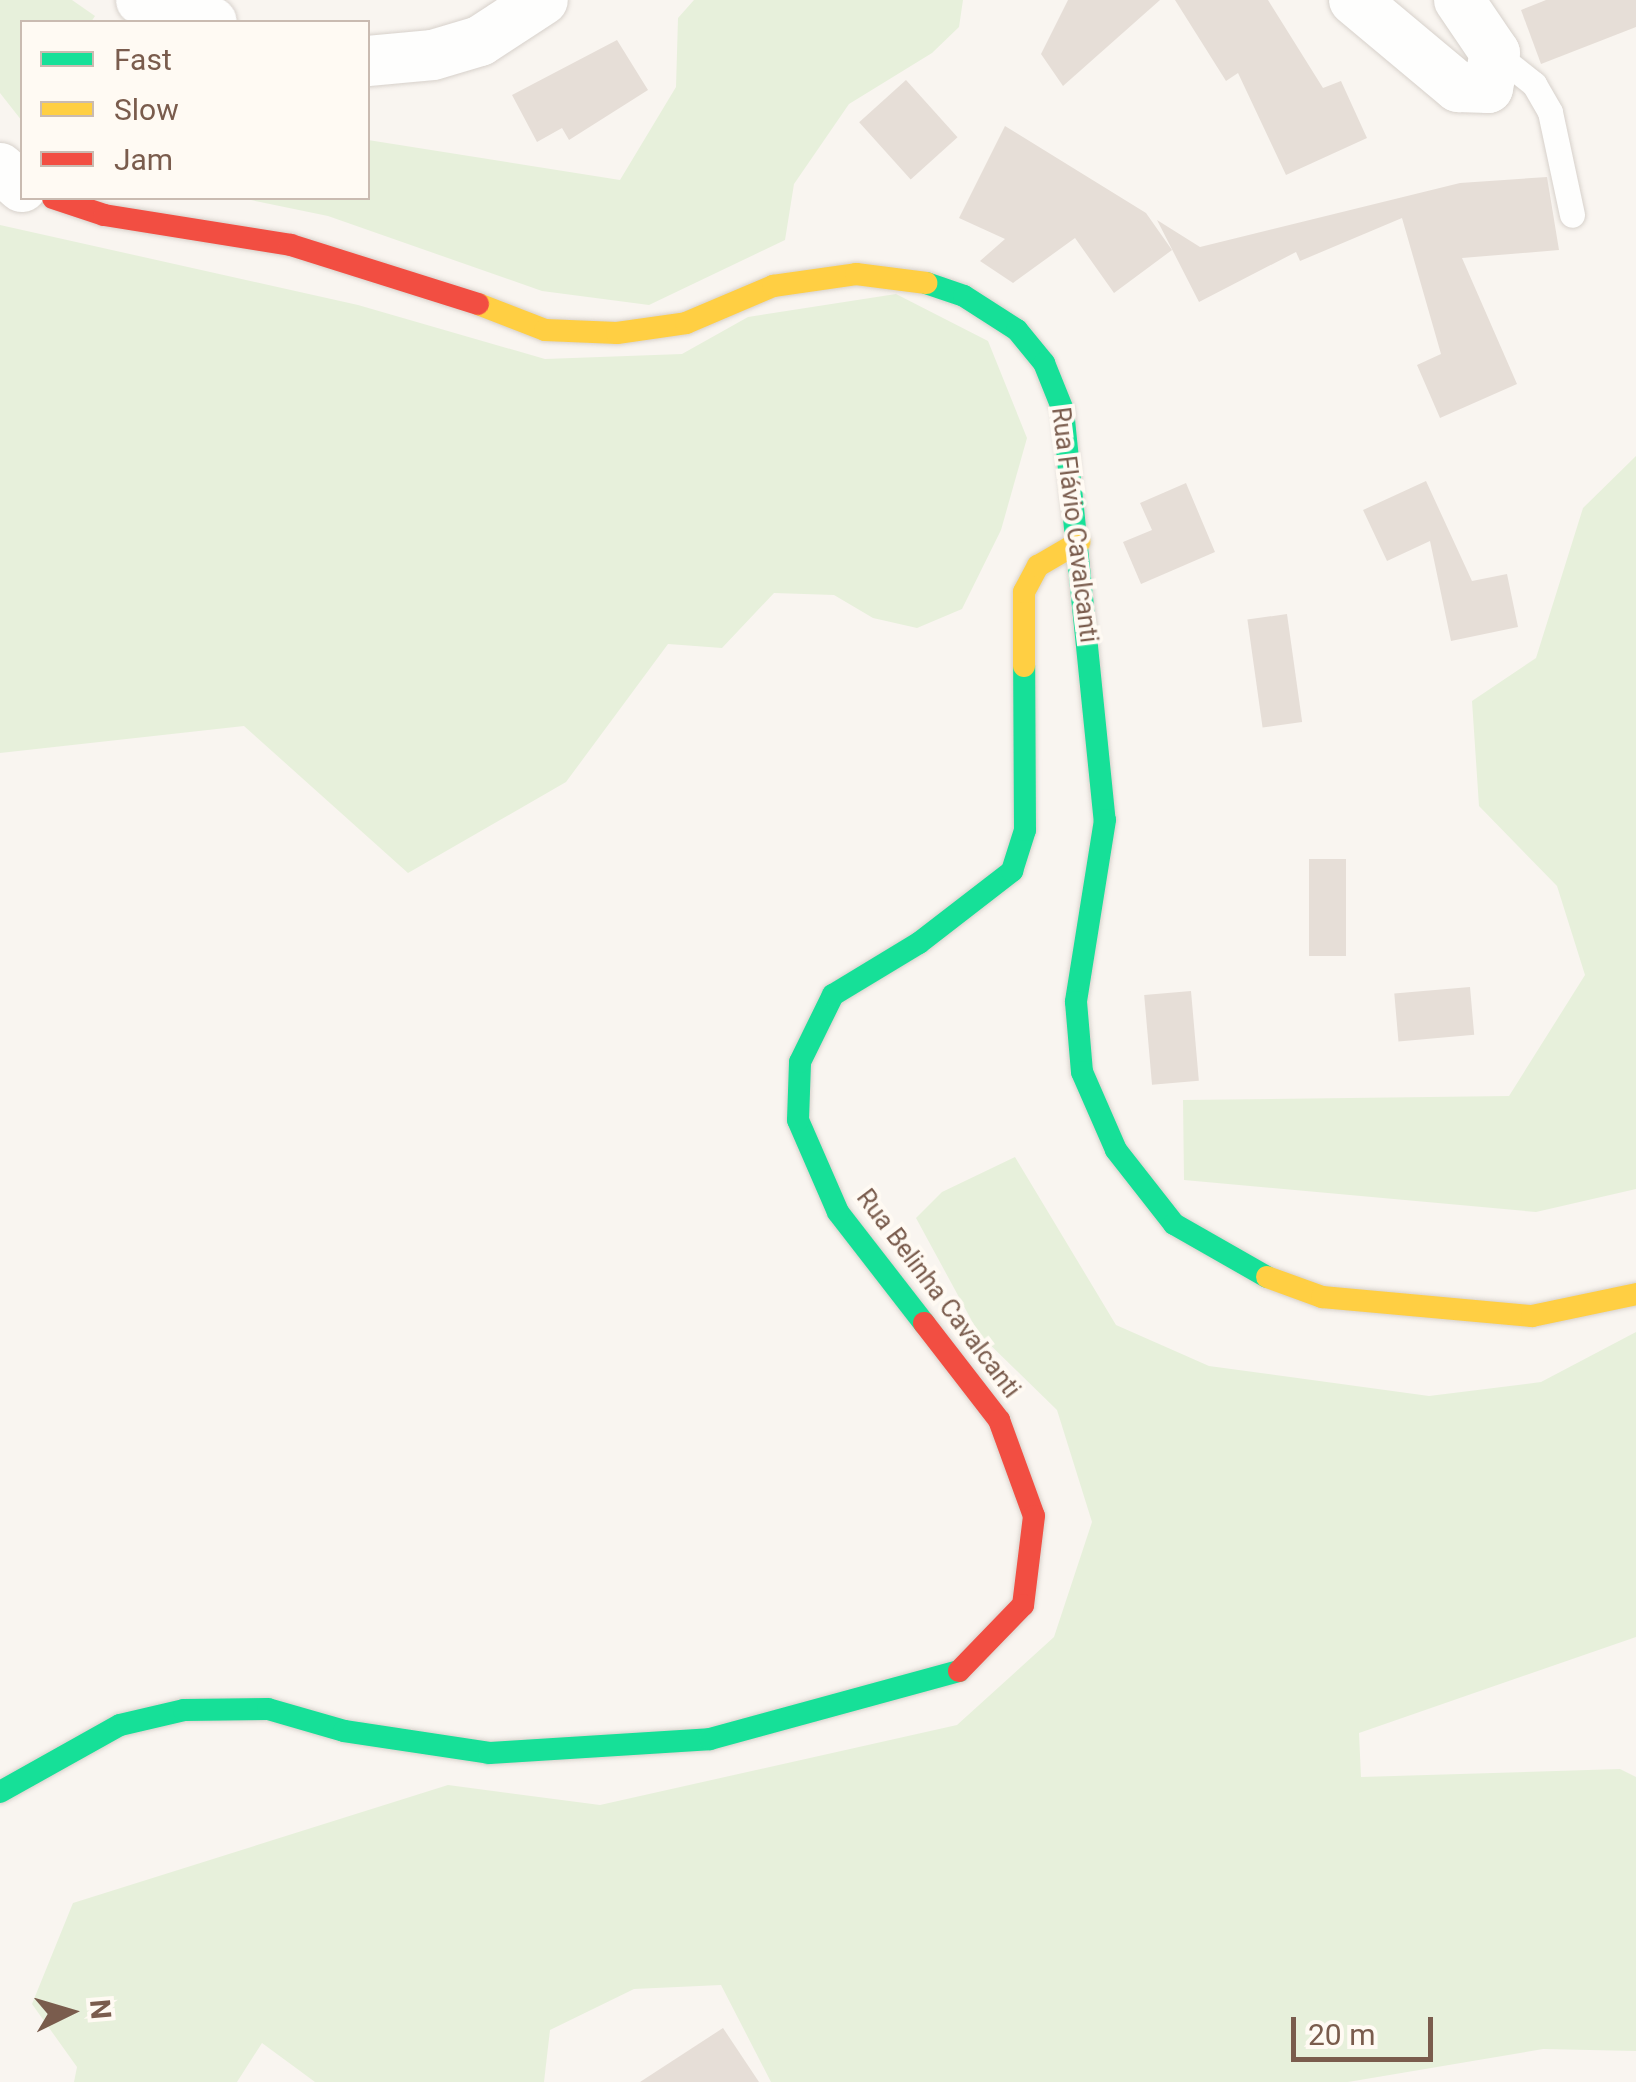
<!DOCTYPE html>
<meta charset="utf-8">
<style>
body{margin:0}
#map{position:relative;width:1636px;height:2082px;overflow:hidden;background:#f9f5f0;font-family:Roboto,sans-serif}
div>[style]{position:absolute}
[style*='--x']{left:calc(var(--x)*1px);top:calc(var(--y)*1px);width:calc(var(--w)*1px);rotate:calc(var(--a)*1deg)}
.green>*{inset:0;background:#e7f0db}
.building>*{inset:0;background:#e6ded7;transform-origin:0 0}
.roads{filter:drop-shadow(0 0 2px #d7d1cb) drop-shadow(0 0 2px #d7d1cb)}
.lane>*{height:25px;margin:-12.5px;padding:0 12.5px;transform-origin:12.5px;border-radius:12.5px;background:#fefefd}
.street>*{height:50px;margin:-25px;padding:0 25px;transform-origin:25px;border-radius:25px;background:#fefefd}
.fast>*{height:22px;margin:-11px;padding:0 11px;transform-origin:11px;border-radius:11px;background:#16e098}
.slow>*{height:22px;margin:-11px;padding:0 11px;transform-origin:11px;border-radius:11px;background:#ffcf43}
.jam>*{height:22px;margin:-11px;padding:0 11px;transform-origin:11px;border-radius:11px;background:#f24e42}
span{translate:-50% -50%;white-space:nowrap;text-align:center;line-height:1.15;-webkit-text-stroke:8px #fffaf3;paint-order:stroke}
.street-label{font-size:25px;color:#7a5c4d}
.legend{position:absolute;left:20px;top:20px;width:350px;height:180px;box-sizing:border-box;background:#fffaf3;border:2px solid #cabbb1;margin:0;padding:12px 18px;list-style:none;font-size:30px;color:#7a5c4d}
.legend li{display:flex;align-items:center;gap:20px;height:50px}
.legend b{width:50px;border:2px solid #cabbb1}
.north{position:absolute;left:20px;top:1962px;width:100px;height:100px;-webkit-text-stroke:8px #fffaf3;paint-order:stroke;rotate:85deg;font-size:28px;font-weight:700;line-height:40px;text-align:center;color:#7a5c4d}
.north::after{content:'';display:block;margin:auto;width:35px;height:45px;background:#7a5c4d;clip-path:polygon(50% 0,100% 100%,50% 72%,0 100%)}
.scale{position:absolute;left:1291px;top:2017px;width:142px;height:45px;box-sizing:border-box;border:5px solid #7a5c4d;border-top:0;padding-left:12px;font-size:30px;line-height:35px;white-space:nowrap;color:#7a5c4d;-webkit-text-stroke:8px #fffaf3;paint-order:stroke}
</style>
<div id="map">
<div class="green">
<div style="clip-path:polygon(0 0,72px 0,95px 16px,91px 22px,22px 22px,22px 121px,0 93px)"></div>
<div style="clip-path:polygon(694px 0,963px 0,959px 27px,932px 53px,849px 104px,794px 184px,785px 240px,649px 305px,542px 291px,328px 216px,241px 198px,368px 198px,368px 140px,620px 180px,676px 87px,678px 18px)"></div>
<div style="clip-path:polygon(0 225px,358px 305px,545px 359px,682px 354px,748px 317px,896px 294px,988px 341px,1027px 438px,1001px 530px,962px 609px,917px 628px,873px 618px,834px 595px,774px 593px,722px 648px,668px 644px,566px 782px,408px 873px,244px 726px,0 753px)"></div>
<div style="clip-path:polygon(1636px 456px,1636px 1189px,1536px 1212px,1184px 1180px,1183px 1100px,1509px 1096px,1585px 975px,1557px 886px,1479px 806px,1472px 701px,1536px 658px,1583px 508px)"></div>
<div style="clip-path:polygon(1015px 1157px,1116px 1325px,1209px 1366px,1429px 1396px,1541px 1382px,1636px 1332px,1636px 1637px,1359px 1733px,1361px 1777px,1620px 1769px,1636px 1777px,1636px 2051px,1543px 2049px,1348px 2082px,771px 2082px,721px 1985px,634px 1989px,550px 2030px,544px 2082px,315px 2082px,262px 2043px,237px 2082px,74px 2082px,77px 2067px,32px 2004px,73px 1903px,448px 1785px,600px 1805px,957px 1725px,1054px 1637px,1092px 1522px,1057px 1410px,979px 1334px,916px 1218px,942px 1192px)"></div>
</div>
<div class="building">
<div style="clip-path:polygon(1068px 0,1160px 0,1063px 86px,1041px 54px)"></div>
<div style="clip-path:polygon(1175px 0,1268px 0,1323px 88px,1341px 81px,1367px 138px,1286px 175px,1238px 73px,1226px 81px)"></div>
<div style="clip-path:polygon(1546px 0,1636px 0,1636px 27px,1541px 64px,1521px 10px)"></div>
<div style="clip-path:polygon(617px 40px,648px 90px,569px 140px,562px 128px,537px 142px,512px 95px)"></div>
<div style="left:906px;top:80px;width:77px;height:63px;rotate:48deg"></div>
<div style="clip-path:polygon(1005px 126px,1146px 213px,1172px 250px,1114px 293px,1075px 238px,1013px 283px,980px 261px,1005px 239px,959px 218px)"></div>
<div style="clip-path:polygon(1547px 177px,1559px 250px,1462px 258px,1517px 384px,1440px 418px,1417px 365px,1441px 354px,1402px 218px,1300px 261px,1296px 252px,1199px 302px,1157px 220px,1200px 247px,1460px 183px)"></div>
<div style="clip-path:polygon(1426px 481px,1472px 581px,1507px 574px,1518px 627px,1451px 641px,1430px 541px,1387px 561px,1363px 510px)"></div>
<div style="clip-path:polygon(1186px 483px,1215px 552px,1141px 584px,1123px 542px,1152px 530px,1140px 503px)"></div>
<div style="left:1287px;top:614px;width:109px;height:40px;rotate:82deg"></div>
<div style="left:1309px;top:859px;width:37px;height:97px"></div>
<div style="left:1470px;top:987px;width:48px;height:76px;rotate:85deg"></div>
<div style="left:1191px;top:991px;width:90px;height:47px;rotate:85deg"></div>
<div style="clip-path:polygon(723px 2028px,759px 2082px,640px 2082px)"></div>
</div>
<div class="roads">
<div class="lane">
<div style="--x:1495;--y:53;--w:50;--a:38.5"></div>
<div style="--x:1534;--y:84;--w:32;--a:60"></div>
<div style="--x:1550;--y:112;--w:105;--a:77.9"></div>
</div>
<div class="street">
<div style="--x:141;--y:0;--w:74;--a:17.2"></div>
<div style="--x:1354;--y:0;--w:136;--a:39.9"></div>
<div style="--x:1458;--y:87;--w:30;--a:2"></div>
<div style="--x:1488;--y:88;--w:36;--a:-79"></div>
<div style="--x:1495;--y:53;--w:64;--a:-124.2"></div>
<div style="--x:368;--y:61;--w:65;--a:-5.3"></div>
<div style="--x:433;--y:55;--w:49;--a:-16.6"></div>
<div style="--x:480;--y:41;--w:75;--a:-33.1"></div>
<div style="--x:0;--y:168;--w:29;--a:41"></div>
</div>
<div class="fast">
<div style="--x:926;--y:283;--w:40;--a:18.9"></div>
<div style="--x:964;--y:296;--w:63;--a:32.7"></div>
<div style="--x:1017;--y:330;--w:43;--a:50.7"></div>
<div style="--x:1044;--y:363;--w:51;--a:68"></div>
<div style="--x:1063;--y:410;--w:412;--a:84.2"></div>
<div style="--x:1105;--y:820;--w:184;--a:99.1"></div>
<div style="--x:1076;--y:1002;--w:70;--a:85.1"></div>
<div style="--x:1082;--y:1072;--w:85;--a:66.4"></div>
<div style="--x:1116;--y:1150;--w:94;--a:51.9"></div>
<div style="--x:1174;--y:1224;--w:107;--a:29.7"></div>
<div style="--x:924;--y:1323;--w:140;--a:-127.8"></div>
<div style="--x:838;--y:1212;--w:100;--a:-113.5"></div>
<div style="--x:798;--y:1120;--w:58;--a:-88"></div>
<div style="--x:800;--y:1062;--w:75;--a:-63.8"></div>
<div style="--x:833;--y:995;--w:100;--a:-31.2"></div>
<div style="--x:919;--y:943;--w:118;--a:-37.7"></div>
<div style="--x:1012;--y:871;--w:43;--a:-72.4"></div>
<div style="--x:1025;--y:830;--w:164;--a:-90.3"></div>
<div style="--x:0;--y:1792;--w:137;--a:-29.2"></div>
<div style="--x:120;--y:1725;--w:66;--a:-13.2"></div>
<div style="--x:184;--y:1710;--w:84;--a:-0.7"></div>
<div style="--x:268;--y:1709;--w:79;--a:16.1"></div>
<div style="--x:344;--y:1731;--w:147;--a:8.6"></div>
<div style="--x:489;--y:1753;--w:221;--a:-3.6"></div>
<div style="--x:710;--y:1739;--w:258;--a:-15.3"></div>
</div>
<div class="slow">
<div style="--x:478;--y:304;--w:72;--a:21.2"></div>
<div style="--x:545;--y:330;--w:72;--a:2.4"></div>
<div style="--x:617;--y:333;--w:70;--a:-8.2"></div>
<div style="--x:686;--y:323;--w:95;--a:-23"></div>
<div style="--x:773;--y:286;--w:84;--a:-8.2"></div>
<div style="--x:856;--y:274;--w:71;--a:7.3"></div>
<div style="--x:1024;--y:666;--w:74;--a:-90"></div>
<div style="--x:1024;--y:592;--w:30;--a:-62"></div>
<div style="--x:1038;--y:566;--w:48;--a:-30.3"></div>
<div style="--x:1267;--y:1277;--w:59;--a:20"></div>
<div style="--x:1322;--y:1297;--w:211;--a:5.2"></div>
<div style="--x:1532;--y:1316;--w:106;--a:-11.9"></div>
</div>
<div class="jam">
<div style="--x:53;--y:198;--w:54;--a:18.4"></div>
<div style="--x:104;--y:215;--w:189;--a:9.1"></div>
<div style="--x:291;--y:245;--w:196;--a:17.5"></div>
<div style="--x:924;--y:1323;--w:123;--a:52.3"></div>
<div style="--x:999;--y:1420;--w:102;--a:70"></div>
<div style="--x:1034;--y:1516;--w:90;--a:97"></div>
<div style="--x:1023;--y:1605;--w:92;--a:134.1"></div>
</div>
</div>
<div class="street-label">
<span style="left:1074px;top:525px;rotate:83deg">Rua Flávio Cavalcanti</span>
<span style="left:938px;top:1294px;rotate:53deg">Rua Belinha Cavalcanti</span>
</div>
<ul class="legend">
<li><b style="height:12px;background:#16e098"></b>Fast</li>
<li><b style="height:12px;background:#ffcf43"></b>Slow</li>
<li><b style="height:12px;background:#f24e42"></b>Jam</li>
</ul>
<div class="north">N</div>
<div class="scale">20 m</div>
</div>
